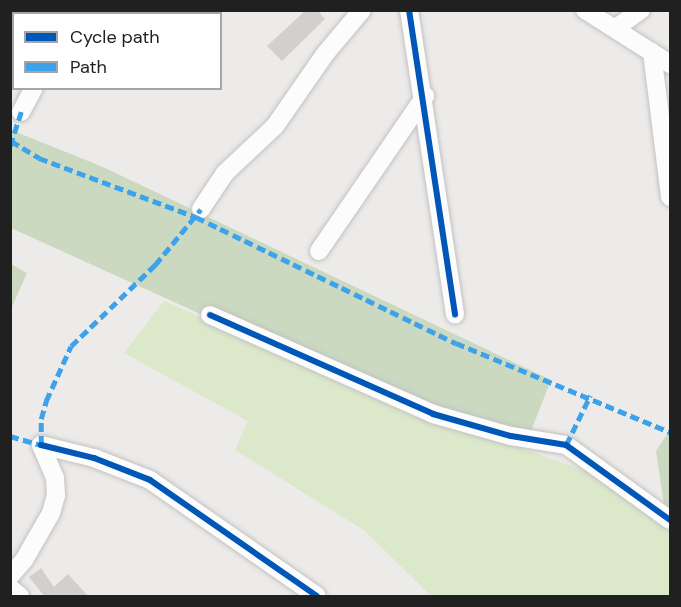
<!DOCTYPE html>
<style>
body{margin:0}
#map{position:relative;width:681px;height:607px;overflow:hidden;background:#edebe9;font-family:"DM Sans",sans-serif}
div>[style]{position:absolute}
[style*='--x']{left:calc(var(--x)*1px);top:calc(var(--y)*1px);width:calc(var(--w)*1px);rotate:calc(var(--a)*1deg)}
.grass>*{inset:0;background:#dbe8ca}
.forest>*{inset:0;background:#cad9c0}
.building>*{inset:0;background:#d2d0ce}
.roads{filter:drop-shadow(0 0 2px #c3c2c1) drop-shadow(0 0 2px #c3c2c1)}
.minor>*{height:18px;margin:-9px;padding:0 9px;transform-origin:9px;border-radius:9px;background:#fcfcfc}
.quiet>*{height:4.5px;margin-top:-2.25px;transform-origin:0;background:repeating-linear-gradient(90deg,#3da2ea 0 9px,transparent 0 13.5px)}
.cycleway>*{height:6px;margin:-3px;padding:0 3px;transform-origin:3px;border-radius:3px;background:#0057b8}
span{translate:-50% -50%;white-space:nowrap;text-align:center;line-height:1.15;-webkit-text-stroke:6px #fff;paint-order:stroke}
.frame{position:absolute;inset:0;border:12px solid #202020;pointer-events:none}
.legend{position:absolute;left:12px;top:12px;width:210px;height:78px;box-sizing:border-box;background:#fff;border:2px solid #a6a6a6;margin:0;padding:8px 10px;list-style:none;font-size:18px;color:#202020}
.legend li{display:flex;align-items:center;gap:12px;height:30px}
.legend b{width:30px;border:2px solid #a6a6a6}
</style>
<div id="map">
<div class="grass">
<div style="clip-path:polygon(164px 301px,412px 410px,589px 472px,670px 521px,670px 596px,431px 596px,365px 531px,235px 450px,248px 421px,124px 353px)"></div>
</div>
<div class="forest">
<div style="clip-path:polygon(11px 130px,103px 167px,551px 380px,524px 449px,412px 410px,11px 228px)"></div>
<div style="clip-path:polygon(11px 264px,27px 273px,11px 309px)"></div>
<div style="clip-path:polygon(668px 433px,670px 433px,670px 521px,666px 518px,656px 451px)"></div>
</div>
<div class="building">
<div style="clip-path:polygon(306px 10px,317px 10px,325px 19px,282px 61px,267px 46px)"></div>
<div style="clip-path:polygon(41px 568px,54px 587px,68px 574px,89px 597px,45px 597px,29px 577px)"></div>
</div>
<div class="roads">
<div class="minor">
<div style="--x:409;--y:10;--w:308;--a:81.4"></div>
<div style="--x:585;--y:10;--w:101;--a:32.4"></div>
<div style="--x:74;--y:14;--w:4;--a:-63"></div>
<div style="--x:616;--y:28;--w:31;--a:-36"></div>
<div style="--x:652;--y:52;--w:146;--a:82.9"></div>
<div style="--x:21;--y:112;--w:27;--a:-62"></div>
<div style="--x:201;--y:209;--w:43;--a:-56.3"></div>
<div style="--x:225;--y:173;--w:69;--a:-43.2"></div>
<div style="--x:275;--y:126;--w:88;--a:-55.2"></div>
<div style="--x:325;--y:54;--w:57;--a:-49.9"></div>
<div style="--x:319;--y:251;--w:188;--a:-55.6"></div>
<div style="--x:210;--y:315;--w:244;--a:23.9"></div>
<div style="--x:433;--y:414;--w:81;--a:15.8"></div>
<div style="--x:511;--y:436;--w:56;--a:9.3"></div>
<div style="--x:566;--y:445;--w:128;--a:35.8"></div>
<div style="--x:41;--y:445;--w:55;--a:13.8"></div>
<div style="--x:94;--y:458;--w:60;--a:21.4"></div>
<div style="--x:150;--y:480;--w:203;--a:34.8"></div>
<div style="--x:10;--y:576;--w:21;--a:-49"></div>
<div style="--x:24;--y:560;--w:54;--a:-60.1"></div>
<div style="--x:51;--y:513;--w:18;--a:-74"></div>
<div style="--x:56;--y:496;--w:18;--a:-93"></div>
<div style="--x:55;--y:478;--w:36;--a:-113"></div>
<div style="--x:10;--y:588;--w:13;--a:39"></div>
</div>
</div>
<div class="quiet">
<div style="--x:11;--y:141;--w:33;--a:31"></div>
<div style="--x:39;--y:158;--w:168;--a:20.6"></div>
<div style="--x:196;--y:217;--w:289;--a:25.9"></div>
<div style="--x:456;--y:343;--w:232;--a:22.6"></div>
<div style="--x:10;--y:146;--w:36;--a:-72"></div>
<div style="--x:10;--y:436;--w:32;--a:16"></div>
<div style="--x:41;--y:445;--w:26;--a:-90"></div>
<div style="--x:41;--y:419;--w:19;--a:-74"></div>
<div style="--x:46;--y:401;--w:60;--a:-65.6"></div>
<div style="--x:71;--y:346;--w:117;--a:-44"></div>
<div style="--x:155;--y:265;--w:72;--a:-50.6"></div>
<div style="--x:566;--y:445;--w:55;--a:-63.9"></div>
</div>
<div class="cycleway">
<div style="--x:409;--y:10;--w:308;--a:81.4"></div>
<div style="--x:210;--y:315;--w:244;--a:23.9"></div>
<div style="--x:433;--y:414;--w:81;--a:15.8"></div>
<div style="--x:511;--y:436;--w:56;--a:9.3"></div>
<div style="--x:566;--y:445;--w:128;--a:35.8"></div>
<div style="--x:41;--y:445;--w:55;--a:13.8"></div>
<div style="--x:94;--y:458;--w:60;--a:21.4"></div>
<div style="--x:150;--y:480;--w:203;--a:34.8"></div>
</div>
<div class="frame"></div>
<ul class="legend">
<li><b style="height:8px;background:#0057b8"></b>Cycle path</li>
<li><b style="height:8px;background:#3da2ea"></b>Path</li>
</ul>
</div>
